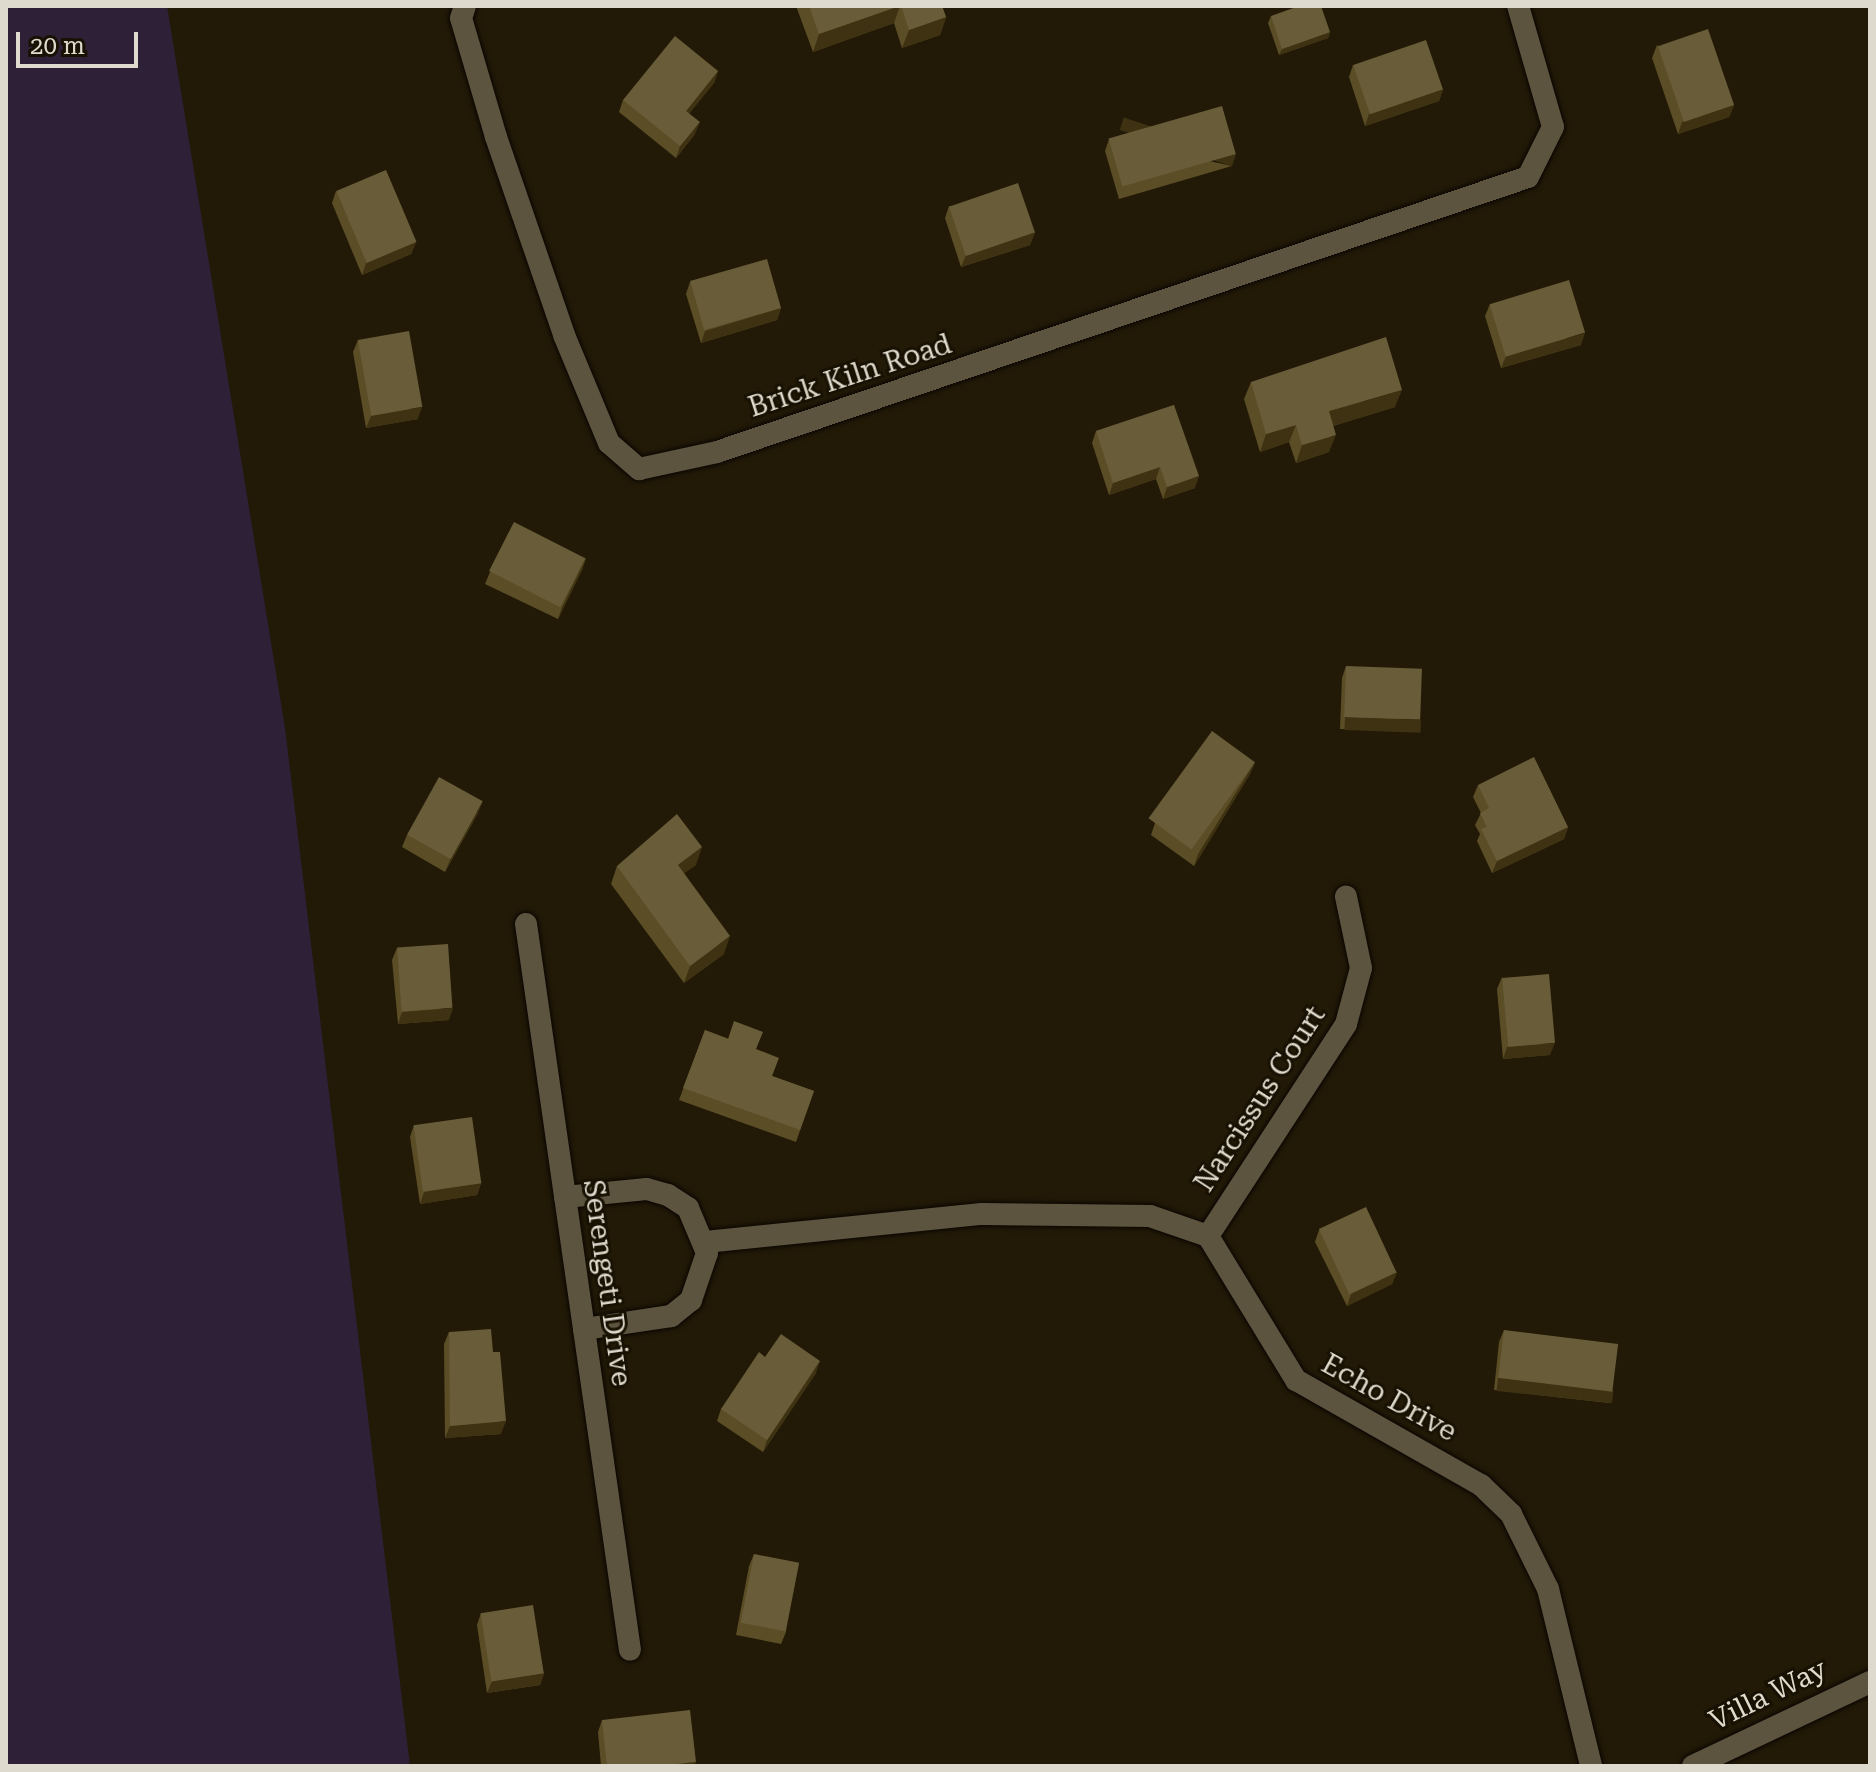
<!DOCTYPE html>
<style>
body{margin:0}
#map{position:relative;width:1876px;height:1772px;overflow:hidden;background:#221a07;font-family:"Roboto Serif",serif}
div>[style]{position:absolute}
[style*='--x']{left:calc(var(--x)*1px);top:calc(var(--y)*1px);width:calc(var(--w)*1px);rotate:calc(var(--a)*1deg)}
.green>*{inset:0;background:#2e2037}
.roads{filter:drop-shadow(0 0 2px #0b0500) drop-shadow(0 0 2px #0b0500)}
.minor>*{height:22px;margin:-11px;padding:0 11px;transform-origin:11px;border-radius:11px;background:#5c543f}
.wall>*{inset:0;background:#5b4d26}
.shaded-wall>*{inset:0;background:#3e3212;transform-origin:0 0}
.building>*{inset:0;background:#695c38;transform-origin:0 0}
span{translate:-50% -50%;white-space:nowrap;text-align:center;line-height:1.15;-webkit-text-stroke:6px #181101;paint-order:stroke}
.street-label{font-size:28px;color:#dfdace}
.frame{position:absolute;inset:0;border:8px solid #dfdace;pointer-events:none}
.scale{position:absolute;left:16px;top:32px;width:122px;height:36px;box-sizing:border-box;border:4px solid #dfdace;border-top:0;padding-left:10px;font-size:24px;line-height:28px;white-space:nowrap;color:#dfdace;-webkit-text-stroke:6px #181101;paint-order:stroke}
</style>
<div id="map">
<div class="green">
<div style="clip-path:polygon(6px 6px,167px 6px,285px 728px,410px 1766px,6px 1766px)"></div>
</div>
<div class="roads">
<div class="minor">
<div style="--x:465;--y:6;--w:13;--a:108"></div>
<div style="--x:461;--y:18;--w:124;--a:73.6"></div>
<div style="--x:496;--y:137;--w:209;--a:71"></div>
<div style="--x:564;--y:335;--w:117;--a:67.4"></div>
<div style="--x:609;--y:443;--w:40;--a:41"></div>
<div style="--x:639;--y:469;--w:80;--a:-12.3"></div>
<div style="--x:717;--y:452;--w:856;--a:-18.73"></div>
<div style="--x:1528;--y:177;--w:56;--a:-63.4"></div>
<div style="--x:1553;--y:127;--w:126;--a:-106.1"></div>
<div style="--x:526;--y:924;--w:733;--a:81.85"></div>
<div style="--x:565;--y:1197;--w:82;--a:-5.6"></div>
<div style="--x:647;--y:1189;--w:22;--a:16"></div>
<div style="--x:668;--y:1195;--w:24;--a:33"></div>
<div style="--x:688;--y:1208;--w:49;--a:67.1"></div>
<div style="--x:707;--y:1253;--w:50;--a:108.8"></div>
<div style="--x:691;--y:1300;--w:26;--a:141"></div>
<div style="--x:671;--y:1316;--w:88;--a:171.5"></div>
<div style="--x:1208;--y:1236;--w:253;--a:-56.9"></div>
<div style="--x:1346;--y:1024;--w:58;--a:-75"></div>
<div style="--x:1361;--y:968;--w:73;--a:-101.9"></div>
<div style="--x:705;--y:1242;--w:278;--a:-5.8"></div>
<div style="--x:982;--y:1214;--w:168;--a:0.7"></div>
<div style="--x:1150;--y:1216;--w:61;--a:19"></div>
<div style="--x:1208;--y:1236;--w:169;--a:58.6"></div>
<div style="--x:1296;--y:1380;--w:213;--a:29.6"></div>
<div style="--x:1481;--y:1485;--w:42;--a:44"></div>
<div style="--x:1511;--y:1514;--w:84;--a:63.7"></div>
<div style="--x:1548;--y:1589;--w:182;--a:76.3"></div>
<div style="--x:1693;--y:1766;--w:196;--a:-25.4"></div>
</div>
</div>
<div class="wall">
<div style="clip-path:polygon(796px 6px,942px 6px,946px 17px,940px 35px,902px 48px,894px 23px,813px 52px)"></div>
<div style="clip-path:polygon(1271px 16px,1330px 32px,1328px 38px,1279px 55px,1268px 23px)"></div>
<div style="clip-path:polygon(1657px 45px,1734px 105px,1729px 117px,1678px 134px,1652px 58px)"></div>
<div style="clip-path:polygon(1353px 65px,1443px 89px,1439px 101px,1365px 126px,1349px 77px)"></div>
<div style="clip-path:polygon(718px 71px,714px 83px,689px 113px,695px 134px,676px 158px,619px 112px,623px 100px)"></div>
<div style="clip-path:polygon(1109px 139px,1232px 166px,1119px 199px,1105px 151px)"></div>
<div style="clip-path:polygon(336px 191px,416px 242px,411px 254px,362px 275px,332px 203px)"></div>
<div style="clip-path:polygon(949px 206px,1035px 232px,1030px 245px,961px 267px,945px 218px)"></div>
<div style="clip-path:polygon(690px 282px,781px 308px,777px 320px,701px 343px,686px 294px)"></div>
<div style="clip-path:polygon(1490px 304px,1581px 345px,1501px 368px,1485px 316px)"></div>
<div style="clip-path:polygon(358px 340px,418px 419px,366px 428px,353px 352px)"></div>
<div style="clip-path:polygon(1251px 382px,1395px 407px,1333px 426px,1329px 452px,1296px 463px,1289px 442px,1260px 452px,1244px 399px)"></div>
<div style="clip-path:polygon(1174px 405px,1195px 488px,1163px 499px,1156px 479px,1109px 495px,1092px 443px,1096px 431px)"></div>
<div style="clip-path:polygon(586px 558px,582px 570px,558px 619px,485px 584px,490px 572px)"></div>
<div style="clip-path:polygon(1346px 666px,1416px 732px,1340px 729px,1342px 678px)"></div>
<div style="clip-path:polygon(1255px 762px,1250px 774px,1194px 866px,1151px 835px,1155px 823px)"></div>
<div style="clip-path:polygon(1478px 785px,1568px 827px,1564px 839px,1492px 873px,1477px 841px,1480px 834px,1475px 825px,1481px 813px,1473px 797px)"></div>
<div style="clip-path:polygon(478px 813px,445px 872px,402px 847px,407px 835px)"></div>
<div style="clip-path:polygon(696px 865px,684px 873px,724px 954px,684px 983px,611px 884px,617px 866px)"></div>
<div style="clip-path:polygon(397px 948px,449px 1020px,398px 1024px,392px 960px)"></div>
<div style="clip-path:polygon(1502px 977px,1550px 1055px,1503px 1059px,1497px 989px)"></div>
<div style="clip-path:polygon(705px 1030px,756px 1049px,772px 1076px,814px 1091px,796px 1142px,679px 1100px)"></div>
<div style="clip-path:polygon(414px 1125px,481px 1183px,477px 1195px,420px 1204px,410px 1137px)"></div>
<div style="clip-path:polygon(1319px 1230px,1397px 1272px,1392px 1284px,1347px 1306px,1315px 1242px)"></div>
<div style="clip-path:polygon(1504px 1330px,1613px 1391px,1609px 1403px,1494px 1390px,1499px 1342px)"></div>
<div style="clip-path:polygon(449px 1332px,493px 1352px,501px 1434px,445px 1438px,444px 1344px)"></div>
<div style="clip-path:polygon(765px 1357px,816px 1373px,763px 1452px,717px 1421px,721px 1409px)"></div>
<div style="clip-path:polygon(754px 1554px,786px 1632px,781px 1644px,736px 1635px,749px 1566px)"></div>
<div style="clip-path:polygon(481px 1613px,544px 1673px,540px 1685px,487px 1693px,477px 1625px)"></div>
<div style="clip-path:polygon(602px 1720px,694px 1766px,601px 1766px,598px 1732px)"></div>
</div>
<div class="shaded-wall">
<div style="clip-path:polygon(900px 6px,894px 23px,813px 52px,819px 34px)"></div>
<div style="clip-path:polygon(946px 17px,940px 35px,902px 48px,909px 30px)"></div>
<div style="clip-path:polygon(1330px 32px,1328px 38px,1279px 55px,1282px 49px)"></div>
<div style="clip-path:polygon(718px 71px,714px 83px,682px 123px,686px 111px)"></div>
<div style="clip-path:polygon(1443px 89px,1439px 101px,1365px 126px,1369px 114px)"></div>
<div style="clip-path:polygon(1734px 105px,1729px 117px,1678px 134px,1682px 122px)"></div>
<div style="clip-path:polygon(700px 122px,695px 134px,676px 158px,680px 146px)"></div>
<div style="left:1236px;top:154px;width:13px;height:118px;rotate:108deg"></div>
<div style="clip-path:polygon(1035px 232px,1030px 245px,961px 267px,966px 255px)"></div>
<div style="clip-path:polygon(416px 242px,411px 254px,362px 275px,366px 263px)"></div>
<div style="clip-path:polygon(781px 308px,777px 320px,701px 343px,705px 331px)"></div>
<div style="clip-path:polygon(1585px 333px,1581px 345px,1501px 368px,1506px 356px)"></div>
<div style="clip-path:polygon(1402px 390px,1395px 407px,1323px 429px,1329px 411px)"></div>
<div style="clip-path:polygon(422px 407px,418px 419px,366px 428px,371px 416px)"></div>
<div style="clip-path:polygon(1296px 425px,1289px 442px,1260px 452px,1266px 434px)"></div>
<div style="clip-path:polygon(1336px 435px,1329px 452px,1296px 463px,1302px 445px)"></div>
<div style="clip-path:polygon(1160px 467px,1156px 479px,1109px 495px,1113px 483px)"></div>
<div style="clip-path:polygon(1199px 476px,1195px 488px,1163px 499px,1167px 487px)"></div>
<div style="clip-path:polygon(586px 558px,582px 570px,558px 619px,562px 607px)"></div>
<div style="left:1345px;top:717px;width:76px;height:13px;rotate:2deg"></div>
<div style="clip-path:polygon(1255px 762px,1250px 774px,1194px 866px,1198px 854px)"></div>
<div style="clip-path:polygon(483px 801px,478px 813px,445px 872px,450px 860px)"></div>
<div style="clip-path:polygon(1568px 827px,1564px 839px,1492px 873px,1497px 861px)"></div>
<div style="clip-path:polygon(702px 847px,696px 865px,672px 882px,678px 865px)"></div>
<div style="clip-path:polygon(730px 936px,724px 954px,684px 983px,690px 966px)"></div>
<div style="clip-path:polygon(453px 1008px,449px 1020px,398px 1024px,402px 1012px)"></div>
<div style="clip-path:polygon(1555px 1043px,1550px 1055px,1503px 1059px,1507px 1047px)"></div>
<div style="clip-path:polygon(481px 1183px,477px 1195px,420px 1204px,424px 1192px)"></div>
<div style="clip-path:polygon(1397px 1272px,1392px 1284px,1347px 1306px,1351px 1294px)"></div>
<div style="clip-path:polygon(820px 1361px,816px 1373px,763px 1452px,767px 1440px)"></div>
<div style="left:1498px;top:1378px;width:116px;height:13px;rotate:6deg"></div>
<div style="clip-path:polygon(506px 1421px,501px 1434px,445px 1438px,450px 1426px)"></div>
<div style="clip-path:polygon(544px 1673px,540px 1685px,487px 1693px,492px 1681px)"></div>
<div style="clip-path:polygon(696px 1762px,694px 1766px,655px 1766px)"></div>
</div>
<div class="building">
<div style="clip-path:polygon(809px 6px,899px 6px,819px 34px)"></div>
<div style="clip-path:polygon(901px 6px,942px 6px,946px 17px,909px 30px)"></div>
<div style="clip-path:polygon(1299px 6px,1321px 6px,1330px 32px,1282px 49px,1271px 16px)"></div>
<div style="left:1708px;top:29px;width:80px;height:53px;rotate:71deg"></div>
<div style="clip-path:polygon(675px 36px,718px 71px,686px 111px,700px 122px,680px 146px,623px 100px)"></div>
<div style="left:1426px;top:40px;width:52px;height:77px;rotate:71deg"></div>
<div style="left:1222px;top:106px;width:50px;height:118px;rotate:74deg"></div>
<div style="left:386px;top:170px;width:78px;height:54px;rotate:67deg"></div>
<div style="left:1018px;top:183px;width:52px;height:73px;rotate:71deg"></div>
<div style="left:767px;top:259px;width:51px;height:80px;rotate:74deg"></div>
<div style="left:1569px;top:280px;width:55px;height:83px;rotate:73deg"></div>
<div style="left:409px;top:331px;width:77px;height:52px;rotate:80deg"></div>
<div style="clip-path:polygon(1386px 337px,1402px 390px,1329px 411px,1336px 435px,1302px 445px,1296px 425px,1266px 434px,1251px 382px)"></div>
<div style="clip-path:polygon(1174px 405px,1199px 476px,1167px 487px,1160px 467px,1113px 483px,1096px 431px)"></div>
<div style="left:514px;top:522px;width:80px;height:55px;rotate:27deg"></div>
<div style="left:1346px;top:666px;width:76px;height:51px;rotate:2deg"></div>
<div style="left:1212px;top:731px;width:53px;height:108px;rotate:36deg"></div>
<div style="clip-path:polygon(1534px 757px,1568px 827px,1497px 861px,1481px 829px,1487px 827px,1480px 813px,1489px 808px,1478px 785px)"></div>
<div style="left:439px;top:777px;width:50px;height:66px;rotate:29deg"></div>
<div style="clip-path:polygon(677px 814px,702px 847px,678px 865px,730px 936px,690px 966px,617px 866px)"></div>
<div style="left:448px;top:944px;width:64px;height:51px;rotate:86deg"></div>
<div style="left:1549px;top:974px;width:69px;height:47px;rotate:85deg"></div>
<div style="clip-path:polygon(734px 1021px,763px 1032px,756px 1049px,779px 1058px,772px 1076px,814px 1091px,800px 1130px,683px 1088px,705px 1030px,728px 1039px)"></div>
<div style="left:472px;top:1117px;width:67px;height:59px;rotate:82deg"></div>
<div style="left:1366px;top:1207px;width:72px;height:52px;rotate:65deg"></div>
<div style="clip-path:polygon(491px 1329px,493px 1352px,500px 1352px,506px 1421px,450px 1426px,449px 1332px)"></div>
<div style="left:1504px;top:1330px;width:115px;height:48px;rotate:7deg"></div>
<div style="clip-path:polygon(781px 1334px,820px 1361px,767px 1440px,721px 1409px,759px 1352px,765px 1357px)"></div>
<div style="left:754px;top:1554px;width:46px;height:70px;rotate:11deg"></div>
<div style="left:533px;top:1605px;width:69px;height:53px;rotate:81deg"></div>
<div style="clip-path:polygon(690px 1710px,696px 1762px,655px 1766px,607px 1766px,602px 1720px)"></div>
</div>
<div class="street-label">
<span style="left:850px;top:376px;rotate:-18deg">Brick Kiln Road</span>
<span style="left:1260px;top:1099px;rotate:-57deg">Narcissus Court</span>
<span style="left:607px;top:1283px;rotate:82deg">Serengeti Drive</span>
<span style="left:1389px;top:1398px;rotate:29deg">Echo Drive</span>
<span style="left:1768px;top:1695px;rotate:-26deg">Villa Way</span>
</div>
<div class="frame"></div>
<div class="scale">20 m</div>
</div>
